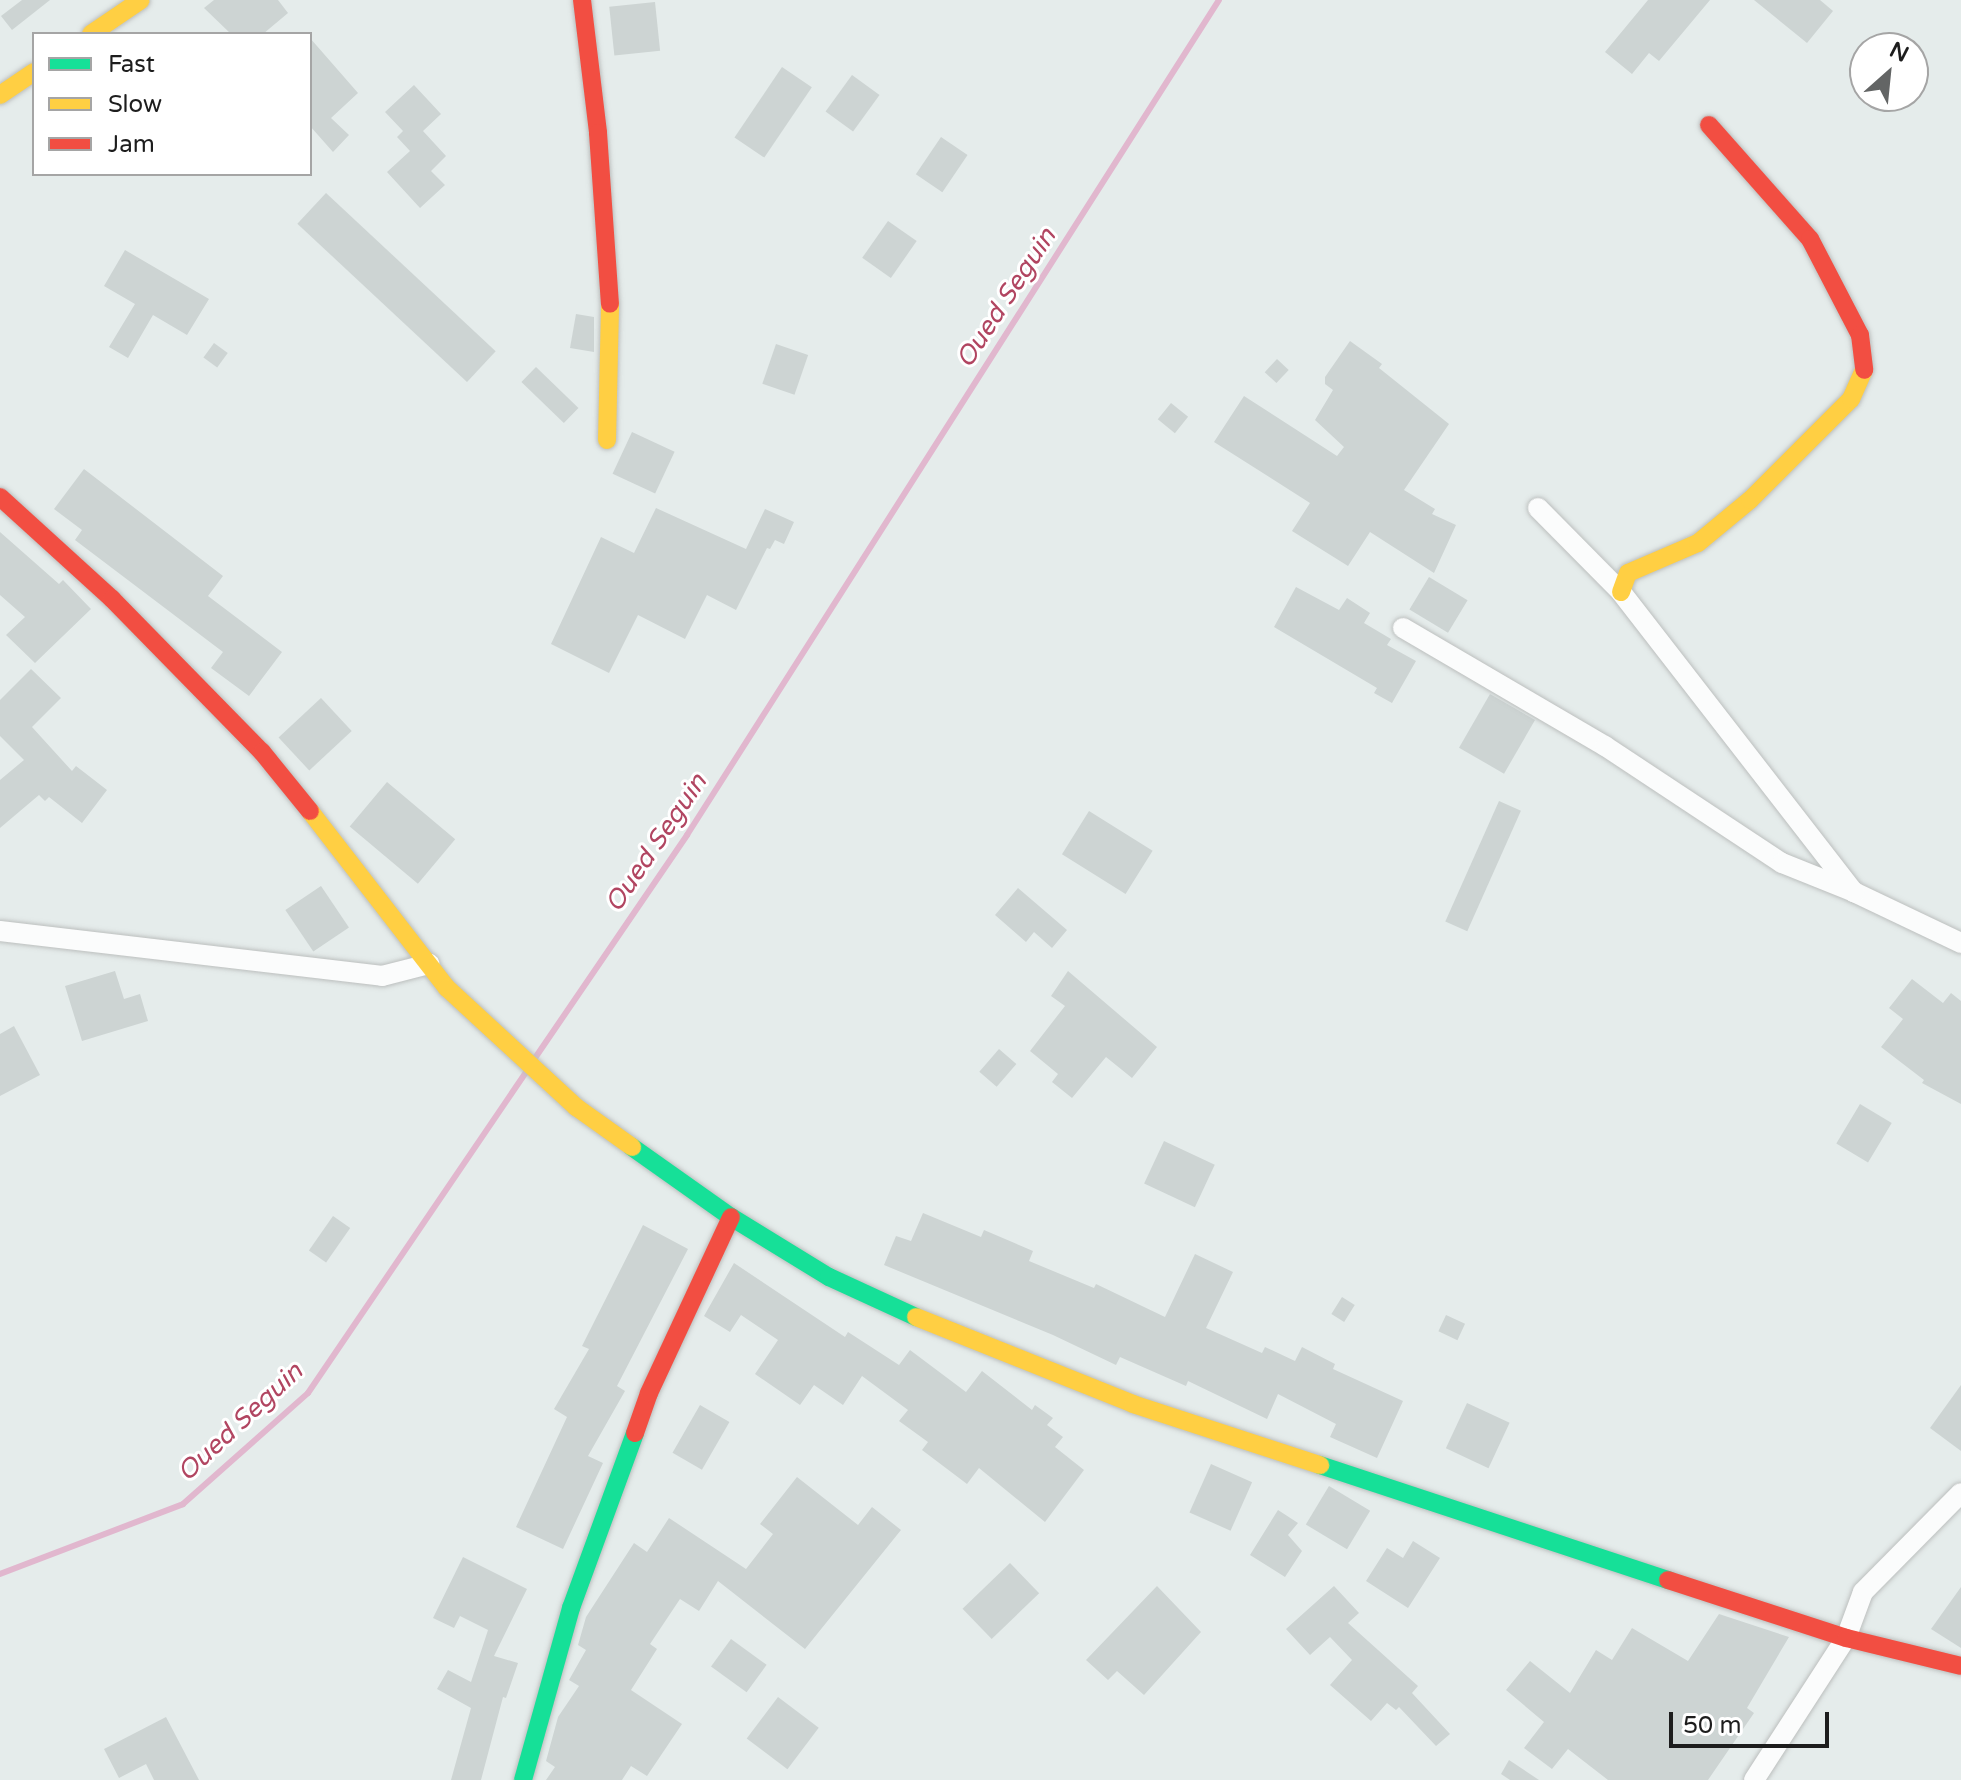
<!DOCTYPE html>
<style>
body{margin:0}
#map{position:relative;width:1961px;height:1780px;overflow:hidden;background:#e5eceb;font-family:"Varela Round",sans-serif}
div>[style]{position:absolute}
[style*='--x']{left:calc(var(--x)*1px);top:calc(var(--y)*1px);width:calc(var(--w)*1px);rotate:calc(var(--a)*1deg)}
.stream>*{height:6px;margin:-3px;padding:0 3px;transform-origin:3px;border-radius:3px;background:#e1b7ce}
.building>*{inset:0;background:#cdd4d3;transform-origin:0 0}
.roads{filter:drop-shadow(0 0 2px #bcbfbe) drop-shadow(0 0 2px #bcbfbe)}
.street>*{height:20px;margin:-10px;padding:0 10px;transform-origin:10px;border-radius:10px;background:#fbfcfc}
.fast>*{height:18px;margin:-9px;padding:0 9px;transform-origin:9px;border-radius:9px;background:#16e098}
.slow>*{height:18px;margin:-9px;padding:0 9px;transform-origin:9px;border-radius:9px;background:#ffcf43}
.jam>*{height:18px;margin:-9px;padding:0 9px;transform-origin:9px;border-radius:9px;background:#f24e42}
span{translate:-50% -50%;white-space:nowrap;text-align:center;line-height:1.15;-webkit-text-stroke:6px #fff;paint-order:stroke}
.water-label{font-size:26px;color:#b14561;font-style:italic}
.legend{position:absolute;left:32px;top:32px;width:280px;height:144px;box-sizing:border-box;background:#fff;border:2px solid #a5a5a5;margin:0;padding:10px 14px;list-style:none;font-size:24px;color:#1d1d1d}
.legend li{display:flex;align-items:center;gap:16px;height:40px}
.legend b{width:40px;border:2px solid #a5a5a5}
.north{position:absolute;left:1849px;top:32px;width:80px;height:80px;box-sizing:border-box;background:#fff;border:2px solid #a5a5a5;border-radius:50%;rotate:27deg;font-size:22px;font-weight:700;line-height:32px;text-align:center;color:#1d1d1d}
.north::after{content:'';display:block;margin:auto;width:28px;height:36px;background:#636565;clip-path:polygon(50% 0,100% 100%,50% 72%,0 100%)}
.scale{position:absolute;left:1669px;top:1712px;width:160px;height:36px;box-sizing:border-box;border:4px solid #1d1d1d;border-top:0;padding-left:10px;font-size:24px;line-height:28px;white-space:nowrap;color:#1d1d1d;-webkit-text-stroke:6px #fff;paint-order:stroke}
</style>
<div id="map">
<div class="stream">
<div style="--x:535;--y:1058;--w:270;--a:-55.7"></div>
<div style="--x:687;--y:835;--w:990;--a:-57.5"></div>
<div style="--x:0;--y:1574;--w:196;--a:-20.9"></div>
<div style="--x:183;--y:1504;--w:167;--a:-41.6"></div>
<div style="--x:308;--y:1393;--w:389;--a:-55.8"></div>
</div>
<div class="building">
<div style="clip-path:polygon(22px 0,50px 0,12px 30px,1px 16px)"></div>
<div style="clip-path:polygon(214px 0,278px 0,288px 13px,263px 34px,231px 34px,204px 8px)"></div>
<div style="clip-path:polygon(1648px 0,1710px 0,1659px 61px,1649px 53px,1632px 74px,1605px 52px)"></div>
<div style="clip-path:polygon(1754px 0,1820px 0,1833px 11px,1807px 43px)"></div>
<div style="left:655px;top:2px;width:49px;height:46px;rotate:84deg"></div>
<div style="clip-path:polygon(310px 38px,358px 93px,331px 118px,349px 135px,333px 152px,310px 126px)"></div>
<div style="left:782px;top:67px;width:36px;height:85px;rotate:34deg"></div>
<div style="left:852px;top:75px;width:34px;height:45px;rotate:36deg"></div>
<div style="clip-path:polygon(414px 85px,441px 114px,423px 131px,446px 156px,431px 171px,445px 185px,420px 208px,387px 172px,410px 151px,397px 137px,403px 131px,385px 112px)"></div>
<div style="left:941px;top:137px;width:32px;height:45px;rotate:34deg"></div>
<div style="left:326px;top:193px;width:232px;height:42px;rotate:43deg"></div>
<div style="left:888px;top:221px;width:35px;height:45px;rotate:35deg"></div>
<div style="clip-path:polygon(125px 250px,209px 299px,187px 335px,153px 315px,128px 358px,109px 347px,135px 304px,104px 286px)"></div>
<div style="clip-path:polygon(576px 314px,594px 317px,594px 352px,570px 348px)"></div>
<div style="clip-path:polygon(1350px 341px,1382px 364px,1379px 368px,1449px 424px,1404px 490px,1435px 509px,1432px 514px,1456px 525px,1434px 573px,1370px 532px,1348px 566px,1292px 531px,1310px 503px,1214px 442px,1244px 396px,1337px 456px,1344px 447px,1315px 420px,1333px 390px,1325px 384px,1325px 377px)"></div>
<div style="left:214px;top:343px;width:17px;height:18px;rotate:36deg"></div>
<div style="left:776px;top:344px;width:34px;height:42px;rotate:19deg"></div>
<div style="left:1277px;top:359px;width:16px;height:18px;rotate:43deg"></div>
<div style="left:536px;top:367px;width:59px;height:21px;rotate:44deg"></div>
<div style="left:1171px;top:403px;width:22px;height:21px;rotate:39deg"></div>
<div style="left:632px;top:432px;width:47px;height:46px;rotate:25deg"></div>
<div style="clip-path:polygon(84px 469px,223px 576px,208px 596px,282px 652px,249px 696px,211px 668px,223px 652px,75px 540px,82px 530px,54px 509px)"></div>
<div style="clip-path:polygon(656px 508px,746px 549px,765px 509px,794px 522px,784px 544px,775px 540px,770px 549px,767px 548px,736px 610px,707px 595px,685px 639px,638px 615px,609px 673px,551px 644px,601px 537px,634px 553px)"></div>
<div style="clip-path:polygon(0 532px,59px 584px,63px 580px,91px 609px,35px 663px,6px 635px,25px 617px,0 595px)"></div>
<div style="left:1429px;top:577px;width:45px;height:38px;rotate:31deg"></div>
<div style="clip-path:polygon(1296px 587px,1339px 610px,1347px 598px,1370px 613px,1364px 623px,1391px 639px,1387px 645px,1416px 661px,1392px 703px,1374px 693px,1377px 688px,1274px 627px)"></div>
<div style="clip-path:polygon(31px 669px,61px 698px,32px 727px,72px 771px,76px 766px,107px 790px,82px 823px,49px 797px,45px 801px,39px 795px,0 828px,0 780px,24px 760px,0 736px,0 700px)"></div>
<div style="left:1490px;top:694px;width:52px;height:62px;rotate:30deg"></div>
<div style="left:321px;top:698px;width:45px;height:58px;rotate:47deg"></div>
<div style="left:387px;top:782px;width:89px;height:58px;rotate:40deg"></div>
<div style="left:1499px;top:801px;width:24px;height:132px;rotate:24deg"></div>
<div style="left:1089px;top:811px;width:75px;height:51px;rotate:32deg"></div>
<div style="left:321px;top:886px;width:50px;height:43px;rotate:56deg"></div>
<div style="clip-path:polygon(1018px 888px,1067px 930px,1052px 948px,1034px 932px,1026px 942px,995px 915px)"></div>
<div style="clip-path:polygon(115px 971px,124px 999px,140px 994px,148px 1021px,82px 1041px,65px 986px)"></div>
<div style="clip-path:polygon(1068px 971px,1157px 1047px,1132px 1078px,1106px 1057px,1072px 1098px,1052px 1082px,1058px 1074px,1030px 1051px,1065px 1006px,1051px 996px)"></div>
<div style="clip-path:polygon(1912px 979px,1943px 1003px,1951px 993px,1961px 1001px,1961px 1104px,1922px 1083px,1924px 1080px,1881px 1047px,1903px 1019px,1889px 1008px)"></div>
<div style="clip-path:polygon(14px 1026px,40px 1075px,0 1096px,0 1034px)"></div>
<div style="left:999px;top:1049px;width:23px;height:30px;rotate:41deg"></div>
<div style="left:1860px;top:1104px;width:37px;height:46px;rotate:31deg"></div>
<div style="left:1164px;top:1141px;width:56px;height:47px;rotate:25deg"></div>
<div style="clip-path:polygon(923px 1213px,981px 1237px,984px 1230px,1033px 1251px,1029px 1261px,1094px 1288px,1096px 1284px,1165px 1317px,1195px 1254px,1233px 1272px,1206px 1328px,1262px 1353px,1265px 1347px,1295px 1361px,1302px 1347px,1335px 1364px,1333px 1369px,1403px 1401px,1377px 1458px,1330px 1437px,1336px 1424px,1278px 1394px,1267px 1419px,1188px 1381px,1186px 1386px,1120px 1357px,1116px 1365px,1053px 1335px,884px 1265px,896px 1236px,911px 1241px)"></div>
<div style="left:333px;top:1216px;width:21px;height:42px;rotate:35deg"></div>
<div style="clip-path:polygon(643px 1225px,688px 1249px,617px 1386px,625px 1391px,588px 1456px,603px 1463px,563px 1549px,516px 1527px,567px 1417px,554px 1409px,589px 1349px,582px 1346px)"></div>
<div style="clip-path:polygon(734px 1263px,845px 1337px,848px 1332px,899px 1365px,910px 1350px,966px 1392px,982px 1371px,1032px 1410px,1035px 1405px,1053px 1418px,1047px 1425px,1063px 1437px,1055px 1447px,1084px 1470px,1045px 1522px,979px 1468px,967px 1484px,922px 1450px,928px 1442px,899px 1421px,908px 1410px,862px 1376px,843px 1405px,814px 1385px,800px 1405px,755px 1374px,778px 1340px,741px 1315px,730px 1332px,704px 1316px)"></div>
<div style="left:1342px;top:1297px;width:15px;height:20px;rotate:32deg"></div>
<div style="left:1446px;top:1315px;width:21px;height:18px;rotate:25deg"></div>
<div style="clip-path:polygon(1961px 1385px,1961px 1451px,1930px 1428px)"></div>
<div style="left:1467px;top:1403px;width:47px;height:50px;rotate:25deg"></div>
<div style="left:700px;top:1405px;width:34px;height:55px;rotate:30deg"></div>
<div style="left:1211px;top:1464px;width:45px;height:53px;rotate:24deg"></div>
<div style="clip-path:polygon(797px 1477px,858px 1525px,872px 1507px,901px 1530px,805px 1649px,718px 1581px,699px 1611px,680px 1599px,650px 1644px,657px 1649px,631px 1690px,682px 1724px,647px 1776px,631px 1766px,622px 1780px,546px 1780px,555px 1767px,546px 1761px,558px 1717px,579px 1686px,569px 1680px,586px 1650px,578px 1645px,586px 1617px,634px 1543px,647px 1552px,669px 1518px,746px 1569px,773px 1534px,760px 1524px)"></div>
<div style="left:1329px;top:1486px;width:48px;height:45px;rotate:31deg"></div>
<div style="clip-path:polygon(1278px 1510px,1298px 1523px,1288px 1535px,1302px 1551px,1285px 1577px,1250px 1555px)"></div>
<div style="clip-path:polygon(1413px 1541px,1440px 1558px,1408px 1608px,1366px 1581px,1387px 1548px,1403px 1558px)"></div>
<div style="clip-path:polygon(463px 1557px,527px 1589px,494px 1656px,518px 1663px,506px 1698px,503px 1697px,481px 1780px,451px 1780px,471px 1708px,437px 1689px,448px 1670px,471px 1682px,488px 1630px,460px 1616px,454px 1628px,433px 1618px)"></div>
<div style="left:1010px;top:1563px;width:42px;height:66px;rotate:46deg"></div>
<div style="clip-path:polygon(1157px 1586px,1201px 1632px,1144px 1695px,1117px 1671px,1108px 1680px,1086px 1660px)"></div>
<div style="clip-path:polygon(1334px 1586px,1359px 1613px,1348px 1623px,1418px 1686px,1412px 1693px,1450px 1734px,1436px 1746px,1399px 1707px,1396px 1710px,1387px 1703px,1371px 1721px,1330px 1685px,1352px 1660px,1330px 1637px,1310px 1655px,1286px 1629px)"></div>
<div style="clip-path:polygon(1961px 1587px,1961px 1648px,1931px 1629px)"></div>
<div style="clip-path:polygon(1719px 1614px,1789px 1637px,1747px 1708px,1754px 1713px,1708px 1780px,1608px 1780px,1568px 1749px,1552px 1769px,1524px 1748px,1544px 1722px,1506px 1690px,1530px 1661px,1570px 1693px,1596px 1650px,1612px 1660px,1632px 1628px,1688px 1661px)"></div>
<div style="left:731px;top:1639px;width:44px;height:34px;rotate:36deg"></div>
<div style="left:778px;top:1697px;width:51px;height:52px;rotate:37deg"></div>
<div style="clip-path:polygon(166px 1717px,199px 1780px,154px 1780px,146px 1764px,119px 1778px,104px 1749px)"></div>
<div style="clip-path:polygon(1509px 1760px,1539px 1780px,1510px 1780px,1501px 1774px)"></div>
</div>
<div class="roads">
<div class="street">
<div style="--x:1538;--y:508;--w:118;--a:45.3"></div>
<div style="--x:1621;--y:592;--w:380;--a:52.2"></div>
<div style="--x:1854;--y:892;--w:119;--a:25.5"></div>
<div style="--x:1403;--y:628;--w:234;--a:30.3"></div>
<div style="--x:1605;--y:746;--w:212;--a:33.5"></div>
<div style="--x:1782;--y:863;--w:78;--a:21.9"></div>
<div style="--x:0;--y:931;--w:385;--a:6.7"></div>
<div style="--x:382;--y:976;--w:49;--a:-14.3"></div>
<div style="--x:1754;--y:1780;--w:169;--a:-57.1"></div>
<div style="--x:1846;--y:1638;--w:49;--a:-69.7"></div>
<div style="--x:1863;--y:1592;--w:139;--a:-45.3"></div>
</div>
<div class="fast">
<div style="--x:632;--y:1147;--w:121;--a:35.3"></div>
<div style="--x:731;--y:1217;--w:115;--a:31.5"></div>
<div style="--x:829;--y:1277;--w:96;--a:24.7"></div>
<div style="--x:1320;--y:1465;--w:367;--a:18.3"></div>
<div style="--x:523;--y:1780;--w:179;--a:-74.4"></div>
<div style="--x:571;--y:1608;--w:186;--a:-69.9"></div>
</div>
<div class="slow">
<div style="--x:91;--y:34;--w:60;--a:-34.2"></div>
<div style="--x:0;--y:95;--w:41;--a:-34.1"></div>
<div style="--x:607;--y:440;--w:136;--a:-88.7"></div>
<div style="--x:1621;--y:592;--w:20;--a:-70"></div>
<div style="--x:1628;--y:573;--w:76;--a:-23.2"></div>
<div style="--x:1698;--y:543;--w:67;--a:-39.6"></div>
<div style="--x:1750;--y:500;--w:143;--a:-45"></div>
<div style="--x:1851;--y:399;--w:32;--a:-66"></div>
<div style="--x:310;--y:811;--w:224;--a:52.3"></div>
<div style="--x:447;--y:988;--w:176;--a:42.7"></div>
<div style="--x:576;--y:1107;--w:69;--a:35.5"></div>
<div style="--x:916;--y:1317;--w:234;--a:21.8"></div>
<div style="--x:1133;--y:1404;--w:197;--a:18.1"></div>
</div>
<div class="jam">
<div style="--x:582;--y:0;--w:134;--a:83.1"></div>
<div style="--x:598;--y:133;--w:171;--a:86"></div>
<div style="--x:1709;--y:125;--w:152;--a:48.5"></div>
<div style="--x:1810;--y:239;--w:108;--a:62.5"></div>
<div style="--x:1860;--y:335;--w:35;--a:83"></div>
<div style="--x:0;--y:497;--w:151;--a:42.3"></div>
<div style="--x:112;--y:599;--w:214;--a:45.6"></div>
<div style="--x:262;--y:752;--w:76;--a:50.9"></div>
<div style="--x:635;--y:1433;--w:42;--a:-70.7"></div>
<div style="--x:649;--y:1393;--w:194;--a:-65"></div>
<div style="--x:1668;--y:1580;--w:187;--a:18"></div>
<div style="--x:1846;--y:1638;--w:118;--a:13.7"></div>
</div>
</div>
<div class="water-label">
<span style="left:1006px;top:298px;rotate:-57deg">Oued Seguin</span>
<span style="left:656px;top:843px;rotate:-56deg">Oued Seguin</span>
<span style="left:240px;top:1422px;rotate:-43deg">Oued Seguin</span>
</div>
<ul class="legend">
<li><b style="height:10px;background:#16e098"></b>Fast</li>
<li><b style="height:10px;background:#ffcf43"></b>Slow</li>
<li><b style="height:10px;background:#f24e42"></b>Jam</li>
</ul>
<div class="north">N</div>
<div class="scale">50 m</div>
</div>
